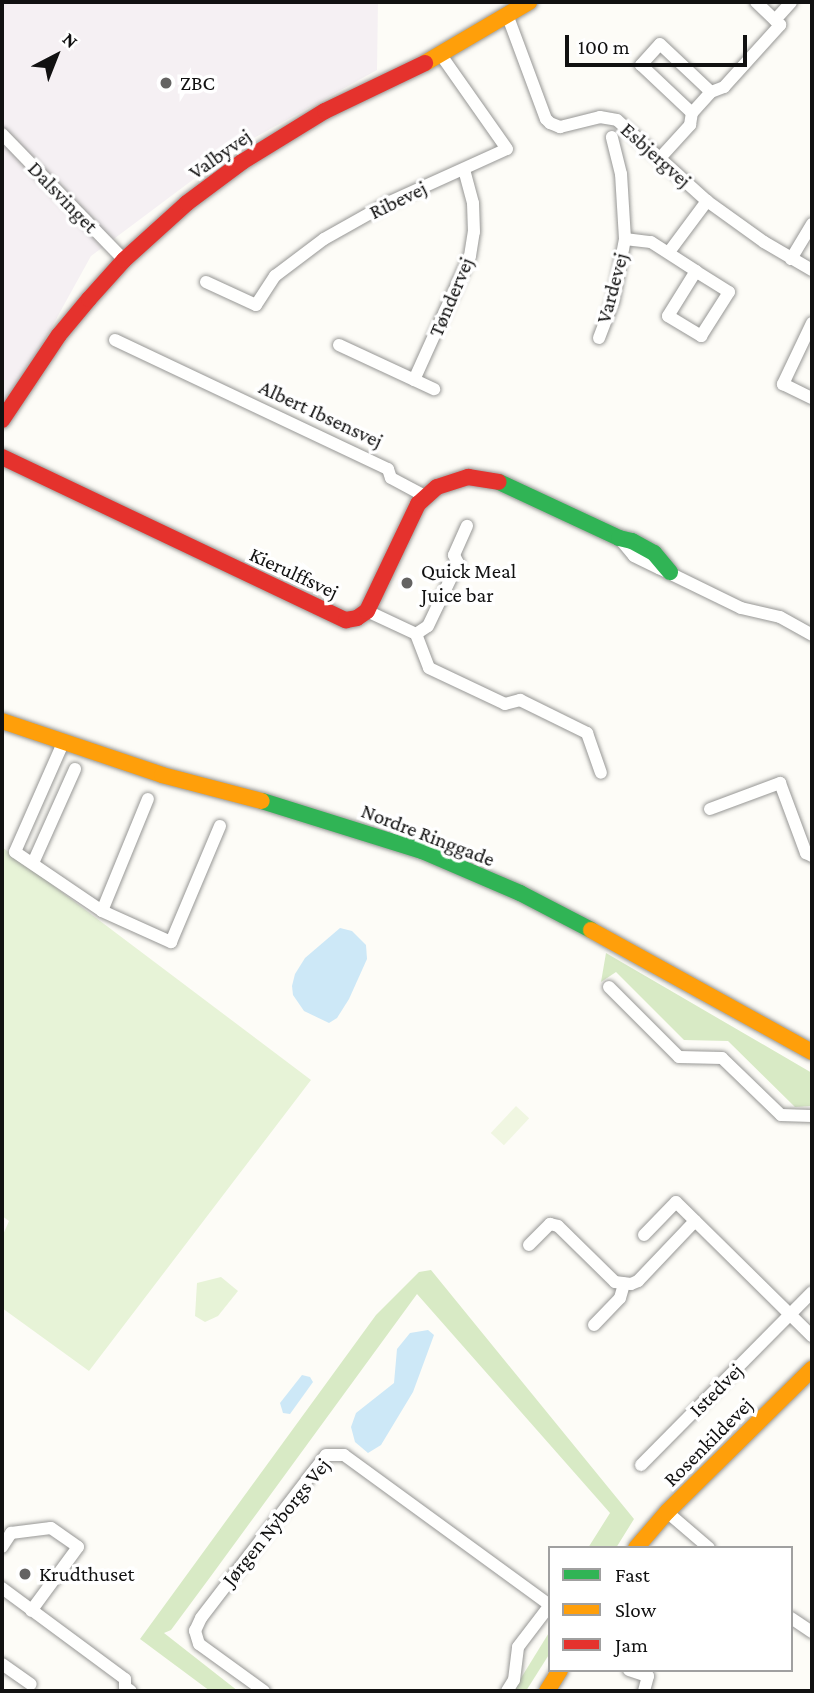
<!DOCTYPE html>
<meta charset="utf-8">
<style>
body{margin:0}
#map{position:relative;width:814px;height:1693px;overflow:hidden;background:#fdfcf7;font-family:"Crimson Pro",serif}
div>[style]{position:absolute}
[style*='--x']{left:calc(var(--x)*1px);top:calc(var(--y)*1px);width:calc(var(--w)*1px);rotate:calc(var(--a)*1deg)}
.industrial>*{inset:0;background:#f5f0f3}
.green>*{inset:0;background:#e7f3d7}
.forest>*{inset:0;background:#d8eac5}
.pitch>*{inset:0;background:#f0f6e1;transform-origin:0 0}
.water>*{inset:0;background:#cde8f7}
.roads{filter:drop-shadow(0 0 2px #979795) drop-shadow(0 0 2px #979795)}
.street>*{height:12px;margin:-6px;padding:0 6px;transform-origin:6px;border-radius:6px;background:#fffffe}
.fast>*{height:16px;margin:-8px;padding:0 8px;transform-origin:8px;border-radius:8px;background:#30b455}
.slow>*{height:16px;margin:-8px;padding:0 8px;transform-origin:8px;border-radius:8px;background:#ff9f0a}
.jam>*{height:16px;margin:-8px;padding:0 8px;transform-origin:8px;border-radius:8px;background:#e5322d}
.dots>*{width:19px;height:19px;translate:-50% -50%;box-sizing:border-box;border:4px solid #fff;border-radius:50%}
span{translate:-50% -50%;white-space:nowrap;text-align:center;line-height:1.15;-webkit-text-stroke:7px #fff;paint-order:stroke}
.poi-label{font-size:21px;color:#111}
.left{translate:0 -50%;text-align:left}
.street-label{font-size:21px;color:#111}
.frame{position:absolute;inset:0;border:4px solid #111;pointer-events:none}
.legend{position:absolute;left:548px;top:1546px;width:245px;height:126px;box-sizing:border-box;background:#fff;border:2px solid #a0a0a0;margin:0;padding:9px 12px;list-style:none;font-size:21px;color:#111}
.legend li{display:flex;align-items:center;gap:14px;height:35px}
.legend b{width:35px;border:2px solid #a0a0a0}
.north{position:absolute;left:21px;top:21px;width:70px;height:70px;-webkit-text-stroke:5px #fff;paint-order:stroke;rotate:42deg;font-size:19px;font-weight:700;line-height:28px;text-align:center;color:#111}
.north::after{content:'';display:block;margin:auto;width:24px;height:32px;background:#111;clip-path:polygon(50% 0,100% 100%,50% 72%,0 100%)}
.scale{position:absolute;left:565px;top:35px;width:182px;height:32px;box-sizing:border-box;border:4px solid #111;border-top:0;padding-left:9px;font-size:21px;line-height:24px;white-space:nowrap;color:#111;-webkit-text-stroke:5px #fff;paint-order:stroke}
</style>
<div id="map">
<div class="industrial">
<div style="clip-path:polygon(2px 2px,378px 2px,377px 70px,234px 149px,91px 256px,2px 417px)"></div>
</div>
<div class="green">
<div style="clip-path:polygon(2px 847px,311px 1080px,89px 1371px,2px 1308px,2px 1237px,9px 1221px,2px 1216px)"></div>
<div style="clip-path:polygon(221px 1277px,238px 1291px,218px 1316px,205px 1322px,195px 1316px,197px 1283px)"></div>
</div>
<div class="forest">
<div style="clip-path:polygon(606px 953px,812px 1073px,812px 1106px,795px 1107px,728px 1041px,684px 1040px,616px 972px,601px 982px)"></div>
<div style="clip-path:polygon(431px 1270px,634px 1519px,616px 1548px,588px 1548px,610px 1513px,417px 1294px,211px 1576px,171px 1630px,164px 1633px,238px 1691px,210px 1691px,140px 1639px,376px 1315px,419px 1272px)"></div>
<div style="clip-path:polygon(550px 1631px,550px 1653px,526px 1691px,513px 1691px)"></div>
</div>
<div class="pitch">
<div style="left:516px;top:1106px;width:18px;height:37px;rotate:43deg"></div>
</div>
<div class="water">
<div style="clip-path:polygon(340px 928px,352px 931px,366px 945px,367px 959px,349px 999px,337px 1018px,329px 1023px,304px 1011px,293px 995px,292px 986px,295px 974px,305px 958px)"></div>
<div style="clip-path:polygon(428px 1330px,434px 1335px,413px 1392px,381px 1445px,368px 1453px,355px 1442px,351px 1427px,356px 1413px,394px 1383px,397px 1349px,410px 1333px)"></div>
<div style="clip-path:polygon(302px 1375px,310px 1377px,313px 1382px,290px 1414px,283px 1413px,280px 1403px)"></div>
</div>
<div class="roads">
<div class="street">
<div style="--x:508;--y:17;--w:109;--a:69.6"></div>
<div style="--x:546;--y:119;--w:6;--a:45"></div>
<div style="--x:550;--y:123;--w:11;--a:22"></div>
<div style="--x:560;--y:127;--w:41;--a:-14"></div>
<div style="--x:600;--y:117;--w:17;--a:10"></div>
<div style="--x:617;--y:120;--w:121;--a:42"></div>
<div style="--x:707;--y:201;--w:70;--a:35.7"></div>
<div style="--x:764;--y:242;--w:56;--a:30.3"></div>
<div style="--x:775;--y:20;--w:24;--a:-48"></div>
<div style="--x:692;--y:113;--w:70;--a:-136.7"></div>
<div style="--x:641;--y:65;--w:28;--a:-48"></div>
<div style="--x:660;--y:44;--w:70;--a:43.3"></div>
<div style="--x:2;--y:134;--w:175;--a:45.9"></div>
<div style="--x:660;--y:158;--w:45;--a:-47.7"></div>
<div style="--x:690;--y:125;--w:12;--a:-81"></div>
<div style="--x:692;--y:113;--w:28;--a:-48"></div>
<div style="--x:711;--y:92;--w:14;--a:-21"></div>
<div style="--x:724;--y:87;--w:84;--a:-47.9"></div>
<div style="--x:780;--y:25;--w:33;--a:-136"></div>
<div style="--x:625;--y:239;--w:26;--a:7"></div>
<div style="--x:651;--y:242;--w:54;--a:32.8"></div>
<div style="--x:696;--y:271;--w:53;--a:121.9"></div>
<div style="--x:668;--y:316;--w:39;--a:31"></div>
<div style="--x:701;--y:336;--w:52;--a:-57.5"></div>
<div style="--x:729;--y:292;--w:39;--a:-148"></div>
<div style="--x:669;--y:252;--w:64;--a:-53.3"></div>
<div style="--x:791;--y:259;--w:41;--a:-59"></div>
<div style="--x:206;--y:282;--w:55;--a:24.7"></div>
<div style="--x:256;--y:305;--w:35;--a:-57"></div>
<div style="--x:275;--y:276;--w:61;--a:-37.1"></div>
<div style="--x:324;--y:239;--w:76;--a:-29.3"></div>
<div style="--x:390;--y:202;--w:128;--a:-24.4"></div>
<div style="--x:507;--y:149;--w:115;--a:-125.1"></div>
<div style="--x:812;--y:323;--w:68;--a:115.4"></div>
<div style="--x:783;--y:384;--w:32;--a:26"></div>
<div style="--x:599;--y:338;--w:39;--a:-69"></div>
<div style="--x:613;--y:302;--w:64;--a:-79.2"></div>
<div style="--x:625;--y:239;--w:65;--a:-93.5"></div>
<div style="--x:621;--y:174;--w:38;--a:-104"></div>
<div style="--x:115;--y:340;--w:302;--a:25.3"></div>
<div style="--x:388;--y:469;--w:9;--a:72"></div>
<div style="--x:391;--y:478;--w:38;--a:28"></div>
<div style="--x:339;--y:345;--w:105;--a:24.9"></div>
<div style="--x:414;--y:380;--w:136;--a:-65.7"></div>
<div style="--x:470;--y:256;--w:24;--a:-81"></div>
<div style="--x:474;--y:232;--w:29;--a:-92"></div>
<div style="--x:473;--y:203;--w:35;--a:-105"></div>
<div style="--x:619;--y:538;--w:23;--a:50"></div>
<div style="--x:634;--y:556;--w:28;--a:26"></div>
<div style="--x:659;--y:568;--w:91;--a:26"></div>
<div style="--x:741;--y:608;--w:40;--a:13"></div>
<div style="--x:780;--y:617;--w:37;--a:29"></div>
<div style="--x:367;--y:611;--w:54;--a:25.1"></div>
<div style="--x:416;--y:634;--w:36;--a:69"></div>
<div style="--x:429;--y:668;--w:84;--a:25.3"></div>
<div style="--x:505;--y:704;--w:16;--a:-15"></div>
<div style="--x:520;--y:700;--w:75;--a:26.2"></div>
<div style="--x:587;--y:733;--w:42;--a:70.7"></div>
<div style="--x:416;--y:634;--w:14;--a:-34"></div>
<div style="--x:428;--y:626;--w:70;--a:-64.5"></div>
<div style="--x:458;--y:563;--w:9;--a:-117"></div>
<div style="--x:454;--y:555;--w:32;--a:-66"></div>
<div style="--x:63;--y:743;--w:119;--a:113.8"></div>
<div style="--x:15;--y:852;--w:105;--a:34.1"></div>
<div style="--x:102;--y:911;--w:76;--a:24.2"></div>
<div style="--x:171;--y:942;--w:126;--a:-67.1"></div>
<div style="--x:710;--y:809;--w:75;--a:-20.4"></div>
<div style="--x:780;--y:783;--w:75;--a:69.6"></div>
<div style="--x:806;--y:853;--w:7;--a:27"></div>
<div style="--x:33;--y:863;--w:103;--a:-65.9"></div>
<div style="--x:102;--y:911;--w:121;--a:-67.7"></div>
<div style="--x:609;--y:987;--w:99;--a:45"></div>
<div style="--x:679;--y:1057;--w:43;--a:1.3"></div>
<div style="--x:722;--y:1058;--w:82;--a:44"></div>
<div style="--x:781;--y:1115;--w:31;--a:2"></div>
<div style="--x:644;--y:1235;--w:46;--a:-45.9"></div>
<div style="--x:676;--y:1202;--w:191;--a:44.6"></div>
<div style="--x:529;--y:1245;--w:30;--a:-45"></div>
<div style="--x:550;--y:1224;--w:8;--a:14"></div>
<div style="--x:558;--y:1226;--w:80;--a:44.5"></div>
<div style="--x:615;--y:1282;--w:16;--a:7"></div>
<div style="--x:631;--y:1284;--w:8;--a:-23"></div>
<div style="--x:638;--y:1281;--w:83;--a:-46.5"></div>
<div style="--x:594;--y:1325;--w:37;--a:-46"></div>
<div style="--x:620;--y:1298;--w:15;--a:-74"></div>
<div style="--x:641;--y:1465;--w:243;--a:-45.3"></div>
<div style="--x:667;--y:1512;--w:55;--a:40.6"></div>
<div style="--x:2;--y:1547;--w:17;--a:-57"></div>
<div style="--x:11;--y:1533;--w:40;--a:-7.1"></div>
<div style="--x:51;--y:1528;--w:33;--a:35"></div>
<div style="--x:78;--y:1547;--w:79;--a:126.3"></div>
<div style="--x:2;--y:1588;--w:153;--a:36.5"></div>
<div style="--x:125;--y:1679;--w:8;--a:90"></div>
<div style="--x:125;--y:1687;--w:7;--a:34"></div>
<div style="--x:791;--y:1618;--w:25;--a:34"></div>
<div style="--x:2;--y:1664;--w:35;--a:35"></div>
<div style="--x:629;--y:1670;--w:20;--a:18"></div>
<div style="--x:648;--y:1676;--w:16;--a:105"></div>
<div style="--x:264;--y:1691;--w:80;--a:-144.1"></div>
<div style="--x:199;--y:1644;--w:14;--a:-107"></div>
<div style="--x:195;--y:1631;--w:14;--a:-65"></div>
<div style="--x:201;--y:1618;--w:205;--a:-52.5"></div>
<div style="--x:326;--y:1455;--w:18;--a:0"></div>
<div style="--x:344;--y:1455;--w:255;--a:36.1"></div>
<div style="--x:507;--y:1691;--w:13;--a:-58"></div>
<div style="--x:514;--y:1680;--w:33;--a:-83"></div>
<div style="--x:518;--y:1647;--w:53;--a:-52.7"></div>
</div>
<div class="fast">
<div style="--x:499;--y:482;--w:132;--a:25"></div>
<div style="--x:619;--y:538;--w:13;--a:13"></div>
<div style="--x:632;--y:541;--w:25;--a:29"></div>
<div style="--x:654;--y:553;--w:25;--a:50"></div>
<div style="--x:262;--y:801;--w:168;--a:17.4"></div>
<div style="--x:422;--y:851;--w:107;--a:23.2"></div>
<div style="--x:520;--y:893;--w:80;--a:27.5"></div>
</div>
<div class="slow">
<div style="--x:425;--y:63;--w:121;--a:-30.4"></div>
<div style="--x:2;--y:721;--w:169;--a:18.6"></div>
<div style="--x:162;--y:775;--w:103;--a:14.6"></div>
<div style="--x:591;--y:930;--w:252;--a:28.9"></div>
<div style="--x:636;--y:1548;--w:48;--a:-49.3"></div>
<div style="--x:667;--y:1512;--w:204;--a:-44.6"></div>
<div style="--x:547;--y:1691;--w:25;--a:-58"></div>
</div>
<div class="jam">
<div style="--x:2;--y:420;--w:102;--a:-56.2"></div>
<div style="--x:59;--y:335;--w:47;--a:-50.2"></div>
<div style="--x:89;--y:299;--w:52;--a:-48.1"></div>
<div style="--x:124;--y:260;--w:85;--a:-42.1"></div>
<div style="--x:187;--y:203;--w:69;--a:-36.7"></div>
<div style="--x:242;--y:162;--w:97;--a:-31.6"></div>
<div style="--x:325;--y:111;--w:111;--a:-25.6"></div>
<div style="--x:2;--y:457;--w:381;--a:25.4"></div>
<div style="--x:346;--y:620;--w:11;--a:-10"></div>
<div style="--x:357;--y:618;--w:12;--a:-35"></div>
<div style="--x:367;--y:611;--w:119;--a:-64.5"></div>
<div style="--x:418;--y:504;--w:25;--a:-42"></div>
<div style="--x:437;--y:487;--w:33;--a:-18"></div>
<div style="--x:468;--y:477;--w:31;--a:9"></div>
</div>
</div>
<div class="dots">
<div style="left:166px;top:83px;background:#646362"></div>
<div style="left:407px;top:583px;background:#646362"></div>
<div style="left:25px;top:1574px;background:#646362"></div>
</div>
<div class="poi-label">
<span class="left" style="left:180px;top:83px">ZBC</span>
<span class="left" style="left:421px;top:583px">Quick Meal<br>Juice bar</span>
<span class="left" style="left:39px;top:1574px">Krudthuset</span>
</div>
<div class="street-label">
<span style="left:220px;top:154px;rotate:-35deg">Valbyvej</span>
<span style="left:656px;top:155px;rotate:42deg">Esbjergvej</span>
<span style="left:63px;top:197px;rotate:46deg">Dalsvinget</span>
<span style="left:398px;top:200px;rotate:-26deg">Ribevej</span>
<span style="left:612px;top:288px;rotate:-75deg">Vardevej</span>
<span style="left:451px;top:297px;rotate:-67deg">Tøndervej</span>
<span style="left:321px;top:414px;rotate:25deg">Albert Ibsensvej</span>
<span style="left:294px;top:573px;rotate:25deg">Kierulffsvej</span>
<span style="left:428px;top:835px;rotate:21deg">Nordre Ringgade</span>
<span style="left:716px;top:1390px;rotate:-45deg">Istedvej</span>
<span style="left:708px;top:1442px;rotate:-45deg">Rosenkildevej</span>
<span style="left:276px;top:1522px;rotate:-51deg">Jørgen Nyborgs Vej</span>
</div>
<div class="frame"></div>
<ul class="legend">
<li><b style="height:9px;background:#30b455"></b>Fast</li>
<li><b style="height:9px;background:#ff9f0a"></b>Slow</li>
<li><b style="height:9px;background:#e5322d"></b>Jam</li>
</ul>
<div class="north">N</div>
<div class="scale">100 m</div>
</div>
